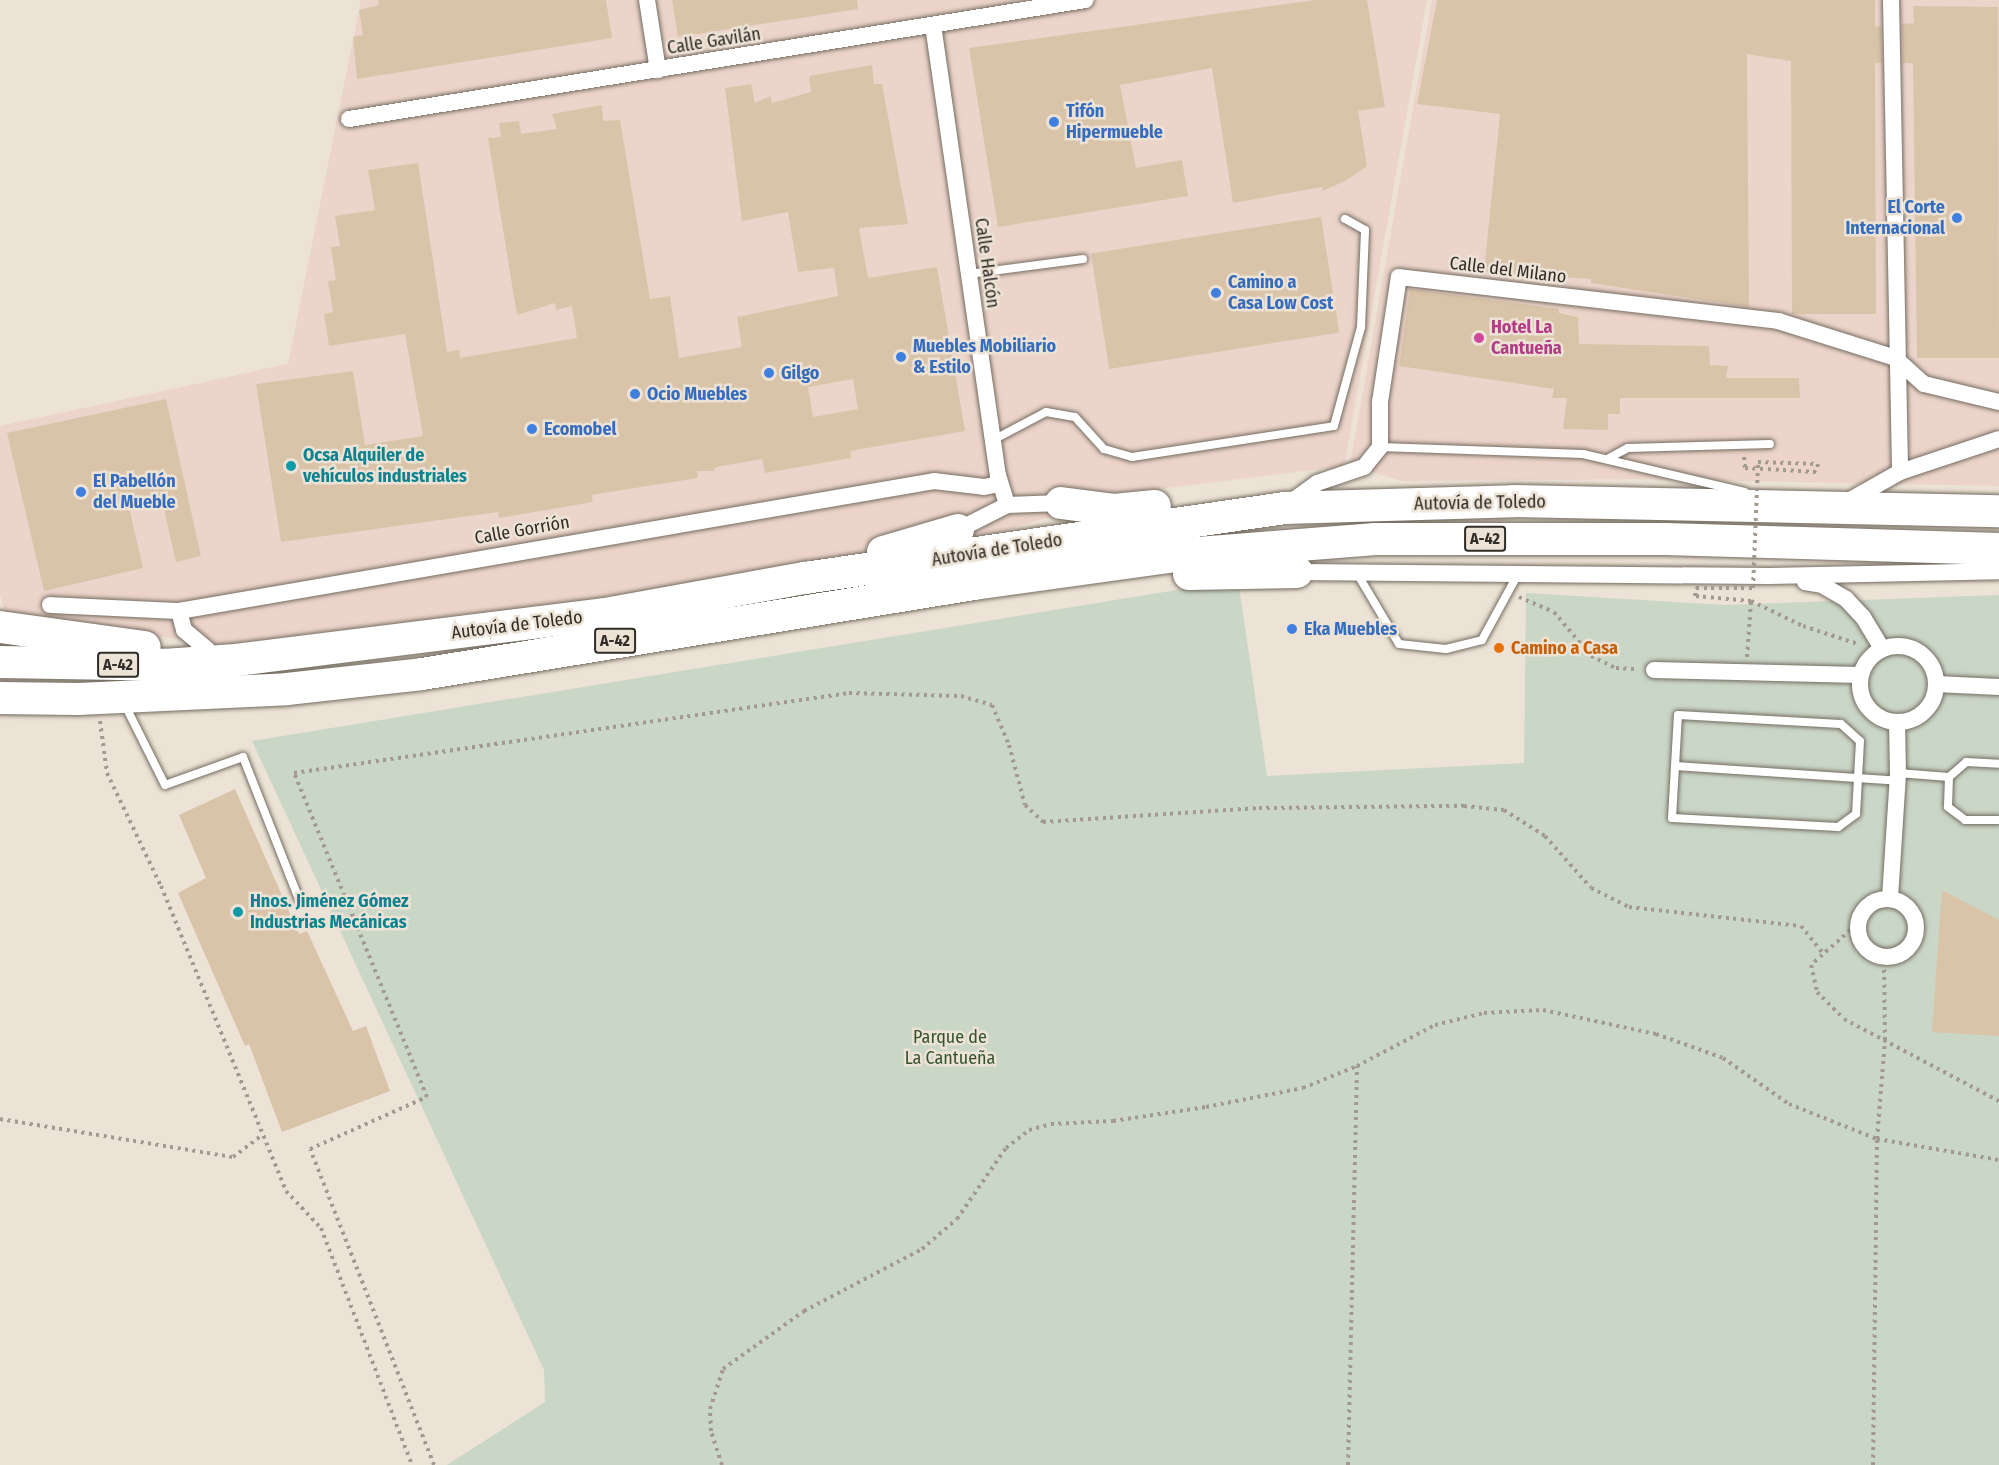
<!DOCTYPE html>
<meta charset="utf-8">
<style>
body{margin:0}
#map{position:relative;width:1999px;height:1465px;overflow:hidden;background:#ece2d5;font-family:"Fira Sans Condensed",sans-serif}
div>[style]{position:absolute}
[style*='--x']{left:calc(var(--x)*1px);top:calc(var(--y)*1px);width:calc(var(--w)*1px);rotate:calc(var(--a)*1deg)}
.industrial>*{inset:0;background:#ecd4ca}
.green>*{inset:0;background:#cad7c7}
.building>*{inset:0;background:#d9c4a9;transform-origin:0 0}
.path>*{height:4px;margin-top:-2px;transform-origin:0;background:repeating-linear-gradient(90deg,#a29a91 0 3px,transparent 0 7.5px)}
.roads{filter:drop-shadow(0 0 2px #756c61) drop-shadow(0 0 2px #756c61)}
.lane>*{height:8px;margin:-4px;padding:0 4px;transform-origin:4px;border-radius:4px;background:#fff}
.street>*{height:16px;margin:-8px;padding:0 8px;transform-origin:8px;border-radius:8px;background:#fff}
.street>.ring{margin:-8px;padding:0;box-sizing:content-box;background:none;border:16px solid #fff;border-radius:50%}
.highway>*{height:32px;margin:-16px;padding:0 16px;transform-origin:16px;border-radius:16px;background:#fff}
.path-bridge>*{height:4px;margin-top:-2px;transform-origin:0;background:repeating-linear-gradient(90deg,#a29a91 0 3px,transparent 0 7.5px)}
.dots>*{width:16px;height:16px;translate:-50% -50%;box-sizing:border-box;border:3px solid #ece2d5;border-radius:50%}
span{translate:-50% -50%;white-space:nowrap;text-align:center;line-height:1.15;-webkit-text-stroke:5px #ece2d5;paint-order:stroke}
.shield-label span{padding:2px 4px;background:#ece2d5;border:2px solid;border-radius:4px;-webkit-text-stroke-width:0}
.shield-label{font-size:16px;color:#302c27;font-weight:700}
.street-label{font-size:18px;color:#302c27}
.shop-label{font-size:18px;color:#366cbe;font-weight:700}
.left{translate:0 -50%;text-align:left}
.right{translate:-100% -50%;text-align:right}
.hotel-label{font-size:18px;color:#b23c85;font-weight:700}
.culture-label{font-size:18px;color:#0d838f;font-weight:700}
.food-label{font-size:18px;color:#c56008;font-weight:700}
.park-label{font-size:18px;color:#33542d}
</style>
<div id="map">
<div class="industrial">
<div style="clip-path:polygon(361px 0,1427px 0,1344px 466px,1127px 493px,972px 541px,261px 649px,7px 618px,0 595px,0 426px,288px 364px)"></div>
<div style="clip-path:polygon(1432px 0,1999px 0,1999px 486px,1630px 479px,1402px 481px,1350px 465px)"></div>
</div>
<div class="green">
<div style="clip-path:polygon(1238px 580px,1267px 776px,1524px 763px,1526px 593px,1725px 605px,1999px 595px,1999px 1465px,447px 1465px,545px 1402px,544px 1370px,252px 741px)"></div>
</div>
<div class="building">
<div style="clip-path:polygon(378px 0,606px 0,612px 38px,357px 79px,353px 37px,363px 35px,359px 10px,379px 5px)"></div>
<div style="clip-path:polygon(672px 0,857px 0,858px 9px,678px 37px)"></div>
<div style="clip-path:polygon(1316px 0,1367px 0,1385px 107px,1358px 111px,1367px 166px,1347px 180px,1323px 191px,1322px 187px,1233px 203px,1212px 68px,1120px 85px,1136px 168px,1182px 160px,1188px 196px,998px 227px,969px 48px)"></div>
<div style="clip-path:polygon(1437px 0,1875px 0,1875px 27px,1881px 26px,1882px 63px,1875px 63px,1876px 314px,1792px 314px,1791px 61px,1747px 54px,1749px 307px,1591px 283px,1591px 279px,1484px 272px,1500px 114px,1417px 104px)"></div>
<div style="clip-path:polygon(1913px 6px,1998px 7px,1999px 358px,1917px 358px,1913px 63px,1903px 63px,1902px 24px,1914px 23px)"></div>
<div style="clip-path:polygon(evenodd,872px 65px,874px 84px,882px 84px,908px 224px,859px 228px,868px 278px,937px 267px,965px 431px,850px 451px,851px 458px,765px 473px,762px 459px,716px 467px,713px 471px,697px 471px,698px 478px,591px 495px,593px 502px,499px 518px,498px 512px,281px 542px,256px 384px,353px 371px,365px 445px,423px 436px,405px 334px,329px 346px,324px 314px,333px 312px,328px 281px,336px 280px,331px 247px,340px 246px,335px 216px,375px 210px,368px 170px,418px 163px,447px 352px,459px 350px,460px 358px,577px 338px,572px 306px,556px 310px,555px 303px,517px 315px,488px 138px,501px 137px,499px 123px,519px 121px,521px 134px,557px 129px,552px 114px,602px 105px,603px 121px,620px 120px,650px 299px,670px 296px,679px 358px,742px 347px,737px 317px,838px 296px,834px 268px,798px 272px,788px 212px,742px 221px,725px 88px,751px 84px,755px 103px,770px 96px,772px 103px,811px 92px,809px 76px,872px 65px,853px 379px,858px 409px,813px 417px,808px 387px,853px 379px)"></div>
<div style="left:1321px;top:217px;width:117px;height:233px;rotate:81deg"></div>
<div style="clip-path:polygon(1410px 289px,1559px 309px,1559px 313px,1578px 317px,1579px 344px,1709px 346px,1710px 365px,1728px 366px,1726px 378px,1799px 378px,1800px 398px,1620px 398px,1620px 414px,1608px 414px,1608px 430px,1563px 429px,1567px 398px,1552px 398px,1554px 389px,1399px 366px)"></div>
<div style="clip-path:polygon(166px 399px,201px 556px,176px 562px,161px 496px,128px 503px,143px 568px,44px 591px,7px 433px)"></div>
<div style="clip-path:polygon(235px 789px,299px 934px,307px 931px,353px 1031px,366px 1026px,390px 1091px,282px 1132px,249px 1044px,245px 1046px,178px 893px,206px 878px,179px 815px)"></div>
<div style="clip-path:polygon(1942px 890px,1999px 920px,1999px 1036px,1932px 1032px)"></div>
</div>
<div class="path">
<div style="--x:1744;--y:457;--w:11;--a:85"></div>
<div style="--x:1745;--y:468;--w:21;--a:3"></div>
<div style="--x:1519;--y:597;--w:38;--a:23"></div>
<div style="--x:1554;--y:612;--w:57;--a:49.9"></div>
<div style="--x:1591;--y:656;--w:28;--a:26"></div>
<div style="--x:1616;--y:668;--w:22;--a:3"></div>
<div style="--x:1747;--y:657;--w:56;--a:-85.9"></div>
<div style="--x:1751;--y:601;--w:58;--a:25.7"></div>
<div style="--x:1803;--y:626;--w:58;--a:18.1"></div>
<div style="--x:100;--y:721;--w:52;--a:82.3"></div>
<div style="--x:107;--y:773;--w:125;--a:64.5"></div>
<div style="--x:161;--y:886;--w:330;--a:67.7"></div>
<div style="--x:286;--y:1191;--w:51;--a:46.6"></div>
<div style="--x:321;--y:1228;--w:254;--a:69"></div>
<div style="--x:1856;--y:925;--w:60;--a:138.4"></div>
<div style="--x:1811;--y:965;--w:28;--a:77"></div>
<div style="--x:1817;--y:992;--w:38;--a:45"></div>
<div style="--x:1844;--y:1019;--w:175;--a:27.9"></div>
<div style="--x:0;--y:1119;--w:236;--a:9.3"></div>
<div style="--x:233;--y:1157;--w:35;--a:-37"></div>
<div style="--x:434;--y:1465;--w:339;--a:-111.4"></div>
<div style="--x:310;--y:1149;--w:128;--a:-24"></div>
<div style="--x:427;--y:1097;--w:350;--a:-112.3"></div>
<div style="--x:294;--y:773;--w:561;--a:-8.2"></div>
<div style="--x:849;--y:693;--w:112;--a:1.5"></div>
<div style="--x:961;--y:696;--w:32;--a:16"></div>
<div style="--x:992;--y:705;--w:43;--a:67"></div>
<div style="--x:1009;--y:745;--w:62;--a:75.1"></div>
<div style="--x:1025;--y:805;--w:25;--a:43"></div>
<div style="--x:1043;--y:822;--w:216;--a:-3.7"></div>
<div style="--x:1259;--y:808;--w:205;--a:-0.6"></div>
<div style="--x:1464;--y:806;--w:40;--a:5.7"></div>
<div style="--x:1504;--y:810;--w:49;--a:32.4"></div>
<div style="--x:1545;--y:836;--w:69;--a:48.5"></div>
<div style="--x:1591;--y:888;--w:42;--a:26.6"></div>
<div style="--x:1629;--y:907;--w:173;--a:6.3"></div>
<div style="--x:1801;--y:926;--w:33;--a:51"></div>
<div style="--x:722;--y:1465;--w:36;--a:-108"></div>
<div style="--x:711;--y:1431;--w:22;--a:-93"></div>
<div style="--x:710;--y:1409;--w:42;--a:-72"></div>
<div style="--x:723;--y:1369;--w:100;--a:-35.6"></div>
<div style="--x:804;--y:1311;--w:133;--a:-27.7"></div>
<div style="--x:922;--y:1249;--w:46;--a:-40.6"></div>
<div style="--x:957;--y:1219;--w:86;--a:-55.4"></div>
<div style="--x:1006;--y:1148;--w:29;--a:-38"></div>
<div style="--x:1029;--y:1130;--w:23;--a:-15"></div>
<div style="--x:1051;--y:1124;--w:62;--a:-2.8"></div>
<div style="--x:1113;--y:1121;--w:94;--a:-8.6"></div>
<div style="--x:1206;--y:1107;--w:99;--a:-11.1"></div>
<div style="--x:1303;--y:1088;--w:58;--a:-22.2"></div>
<div style="--x:1357;--y:1066;--w:88;--a:-27.7"></div>
<div style="--x:1435;--y:1025;--w:50;--a:-13.8"></div>
<div style="--x:1484;--y:1013;--w:59;--a:-2.9"></div>
<div style="--x:1543;--y:1010;--w:116;--a:12"></div>
<div style="--x:1656;--y:1034;--w:71;--a:19.7"></div>
<div style="--x:1723;--y:1058;--w:80;--a:34.9"></div>
<div style="--x:1789;--y:1104;--w:95;--a:21.7"></div>
<div style="--x:1877;--y:1139;--w:124;--a:9.8"></div>
<div style="--x:1348;--y:1465;--w:399;--a:-88.7"></div>
<div style="--x:1873;--y:1465;--w:326;--a:-89.3"></div>
<div style="--x:1877;--y:1139;--w:99;--a:-85.4"></div>
<div style="--x:1885;--y:1040;--w:81;--a:-90.7"></div>
</div>
<div class="roads">
<div class="lane">
<div style="--x:969;--y:274;--w:115;--a:-7.5"></div>
<div style="--x:993;--y:440;--w:60;--a:-27.8"></div>
<div style="--x:1046;--y:412;--w:29;--a:10"></div>
<div style="--x:1075;--y:417;--w:43;--a:47.8"></div>
<div style="--x:1104;--y:449;--w:29;--a:16"></div>
<div style="--x:1132;--y:457;--w:204;--a:-8.7"></div>
<div style="--x:1334;--y:426;--w:103;--a:-74.7"></div>
<div style="--x:1361;--y:327;--w:97;--a:-87.6"></div>
<div style="--x:1365;--y:230;--w:23;--a:-151"></div>
<div style="--x:1380;--y:447;--w:203;--a:2"></div>
<div style="--x:1583;--y:454;--w:166;--a:13.2"></div>
<div style="--x:1609;--y:458;--w:21;--a:-28"></div>
<div style="--x:1628;--y:448;--w:142;--a:-1.6"></div>
<div style="--x:1358;--y:575;--w:80;--a:59.3"></div>
<div style="--x:1399;--y:644;--w:47;--a:6.1"></div>
<div style="--x:1446;--y:649;--w:37;--a:-14"></div>
<div style="--x:1482;--y:640;--w:75;--a:-61.4"></div>
<div style="--x:127;--y:709;--w:85;--a:63.4"></div>
<div style="--x:165;--y:785;--w:83;--a:-19.7"></div>
<div style="--x:243;--y:757;--w:153;--a:68.5"></div>
<div style="--x:1678;--y:715;--w:163;--a:3.2"></div>
<div style="--x:1841;--y:724;--w:25;--a:42"></div>
<div style="--x:1860;--y:741;--w:73;--a:93.1"></div>
<div style="--x:1856;--y:814;--w:22;--a:144"></div>
<div style="--x:1838;--y:827;--w:166;--a:-176.9"></div>
<div style="--x:1672;--y:818;--w:103;--a:-86.7"></div>
<div style="--x:1675;--y:766;--w:224;--a:3.8"></div>
<div style="--x:1898;--y:773;--w:51;--a:4.5"></div>
<div style="--x:1949;--y:777;--w:23;--a:-41"></div>
<div style="--x:1966;--y:762;--w:33;--a:3"></div>
<div style="--x:1949;--y:777;--w:30;--a:92"></div>
<div style="--x:1948;--y:807;--w:21;--a:37"></div>
<div style="--x:1965;--y:820;--w:34;--a:0"></div>
</div>
<div class="street">
<div style="--x:647;--y:0;--w:71;--a:81.1"></div>
<div style="--x:1891;--y:0;--w:472;--a:88.9"></div>
<div style="--x:933;--y:25;--w:455;--a:81.8"></div>
<div style="--x:998;--y:475;--w:31;--a:73"></div>
<div style="--x:349;--y:119;--w:746;--a:-9.18"></div>
<div style="--x:1845;--y:503;--w:63;--a:-29.4"></div>
<div style="--x:1900;--y:472;--w:104;--a:-18.4"></div>
<div style="--x:1287;--y:505;--w:37;--a:-36"></div>
<div style="--x:1317;--y:483;--w:50;--a:-18.8"></div>
<div style="--x:1364;--y:467;--w:26;--a:-51"></div>
<div style="--x:1380;--y:447;--w:45;--a:-90"></div>
<div style="--x:1380;--y:402;--w:126;--a:-81.4"></div>
<div style="--x:1399;--y:277;--w:382;--a:6.6"></div>
<div style="--x:1778;--y:321;--w:123;--a:17.5"></div>
<div style="--x:1895;--y:358;--w:39;--a:42"></div>
<div style="--x:1924;--y:384;--w:77;--a:13.5"></div>
<div style="--x:958;--y:530;--w:55;--a:-27"></div>
<div style="--x:1007;--y:505;--w:54;--a:-2.1"></div>
<div style="--x:1297;--y:572;--w:472;--a:0.5"></div>
<div style="--x:1769;--y:576;--w:230;--a:-1.2"></div>
<div style="--x:1805;--y:582;--w:17;--a:10"></div>
<div style="--x:1822;--y:585;--w:28;--a:30"></div>
<div style="--x:1846;--y:599;--w:25;--a:47"></div>
<div style="--x:1863;--y:617;--w:37;--a:59"></div>
<div style="--x:50;--y:605;--w:129;--a:2.7"></div>
<div style="--x:179;--y:611;--w:766;--a:-9.77"></div>
<div style="--x:934;--y:481;--w:50;--a:6.8"></div>
<div style="--x:984;--y:487;--w:16;--a:-11"></div>
<div style="--x:179;--y:611;--w:20;--a:75"></div>
<div style="--x:184;--y:630;--w:31;--a:40"></div>
<div class="ring" style="left:1860px;top:646px;width:60px;height:60px"></div>
<div style="--x:1654;--y:670;--w:206;--a:1.4"></div>
<div style="--x:1936;--y:684;--w:63;--a:2.7"></div>
<div style="--x:1890;--y:898;--w:125;--a:-86.3"></div>
<div style="--x:1898;--y:773;--w:50;--a:-91.1"></div>
<div class="ring" style="left:1858px;top:899px;width:42px;height:42px"></div>
</div>
<div class="highway">
<div style="--x:1061;--y:503;--w:53;--a:7.5"></div>
<div style="--x:1114;--y:510;--w:41;--a:-5.6"></div>
<div style="--x:883;--y:552;--w:78;--a:-16.3"></div>
<div style="--x:1189;--y:574;--w:108;--a:-1.1"></div>
<div style="--x:0;--y:627;--w:146;--a:7.9"></div>
<div style="--x:0;--y:662;--w:164;--a:1"></div>
<div style="--x:164;--y:665;--w:72;--a:-4"></div>
<div style="--x:236;--y:660;--w:373;--a:-7.1"></div>
<div style="--x:606;--y:614;--w:202;--a:-10.3"></div>
<div style="--x:805;--y:578;--w:484;--a:-8.3"></div>
<div style="--x:1284;--y:508;--w:230;--a:-1.7"></div>
<div style="--x:1514;--y:501;--w:485;--a:1.2"></div>
<div style="--x:0;--y:698;--w:78;--a:0.7"></div>
<div style="--x:78;--y:699;--w:209;--a:-2.7"></div>
<div style="--x:287;--y:689;--w:136;--a:-6.3"></div>
<div style="--x:422;--y:674;--w:559;--a:-9.26"></div>
<div style="--x:974;--y:584;--w:226;--a:-7.9"></div>
<div style="--x:1198;--y:553;--w:178;--a:-4.5"></div>
<div style="--x:1375;--y:539;--w:290;--a:0"></div>
<div style="--x:1665;--y:539;--w:334;--a:1.7"></div>
</div>
</div>
<div class="path-bridge">
<div style="--x:1751;--y:601;--w:56;--a:-174.9"></div>
<div style="--x:1695;--y:596;--w:8;--a:-83"></div>
<div style="--x:1696;--y:588;--w:57;--a:0"></div>
<div style="--x:1753;--y:588;--w:126;--a:-87.7"></div>
<div style="--x:1758;--y:462;--w:60;--a:1.9"></div>
<div style="--x:1818;--y:464;--w:8;--a:104"></div>
<div style="--x:1816;--y:472;--w:50;--a:-176.6"></div>
</div>
<div class="dots">
<div style="left:1054px;top:122px;background:#3f7fe0"></div>
<div style="left:1957px;top:218px;background:#3f7fe0"></div>
<div style="left:1216px;top:293px;background:#3f7fe0"></div>
<div style="left:1479px;top:338px;background:#d1479c"></div>
<div style="left:901px;top:357px;background:#3f7fe0"></div>
<div style="left:769px;top:373px;background:#3f7fe0"></div>
<div style="left:635px;top:394px;background:#3f7fe0"></div>
<div style="left:532px;top:429px;background:#3f7fe0"></div>
<div style="left:291px;top:466px;background:#0f9aa8"></div>
<div style="left:81px;top:492px;background:#3f7fe0"></div>
<div style="left:1292px;top:629px;background:#3f7fe0"></div>
<div style="left:1499px;top:648px;background:#e8710a"></div>
<div style="left:238px;top:912px;background:#0f9aa8"></div>
</div>
<div class="shield-label">
<span style="left:1485px;top:539px">A-42</span>
<span style="left:615px;top:641px">A-42</span>
<span style="left:118px;top:665px">A-42</span>
</div>
<div class="street-label">
<span style="left:714px;top:41px;rotate:-9deg">Calle Gavilán</span>
<span style="left:987px;top:263px;rotate:82deg">Calle Halcón</span>
<span style="left:1508px;top:270px;rotate:7deg">Calle del Milano</span>
<span style="left:1480px;top:503px;rotate:-1deg">Autovía de Toledo</span>
<span style="left:522px;top:530px;rotate:-10deg">Calle Gorrión</span>
<span style="left:997px;top:550px;rotate:-9deg">Autovía de Toledo</span>
<span style="left:517px;top:625px;rotate:-7deg">Autovía de Toledo</span>
</div>
<div class="shop-label">
<span class="left" style="left:1066px;top:122px">Tifón<br>Hipermueble</span>
<span class="right" style="left:1945px;top:218px">El Corte<br>Internacional</span>
<span class="left" style="left:1228px;top:293px">Camino a<br>Casa Low Cost</span>
<span class="left" style="left:913px;top:357px">Muebles Mobiliario<br>&amp; Estilo</span>
<span class="left" style="left:781px;top:373px">Gilgo</span>
<span class="left" style="left:647px;top:394px">Ocio Muebles</span>
<span class="left" style="left:544px;top:429px">Ecomobel</span>
<span class="left" style="left:93px;top:492px">El Pabellón<br>del Mueble</span>
<span class="left" style="left:1304px;top:629px">Eka Muebles</span>
</div>
<div class="hotel-label">
<span class="left" style="left:1491px;top:338px">Hotel La<br>Cantueña</span>
</div>
<div class="culture-label">
<span class="left" style="left:303px;top:466px">Ocsa Alquiler de<br>vehículos industriales</span>
<span class="left" style="left:250px;top:912px">Hnos. Jiménez Gómez<br>Industrias Mecánicas</span>
</div>
<div class="food-label">
<span class="left" style="left:1511px;top:648px">Camino a Casa</span>
</div>
<div class="park-label">
<span style="left:950px;top:1048px">Parque de<br>La Cantueña</span>
</div>
</div>
